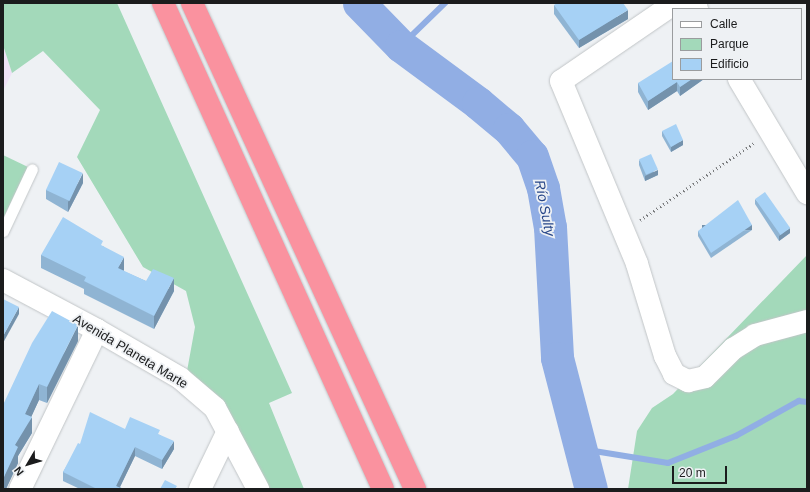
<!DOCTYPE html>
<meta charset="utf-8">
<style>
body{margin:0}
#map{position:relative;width:810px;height:492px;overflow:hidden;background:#eef1f4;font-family:Arial,sans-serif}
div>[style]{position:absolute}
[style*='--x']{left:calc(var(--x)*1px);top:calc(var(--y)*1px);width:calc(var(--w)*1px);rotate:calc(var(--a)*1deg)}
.education>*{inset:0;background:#eee2f6}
.green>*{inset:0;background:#a3d9ba}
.stream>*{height:5.5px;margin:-2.75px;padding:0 2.75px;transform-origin:2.75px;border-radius:2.75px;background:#91aee4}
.river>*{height:33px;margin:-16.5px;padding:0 16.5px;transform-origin:16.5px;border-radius:16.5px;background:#91aee4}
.path>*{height:2.5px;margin-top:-1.25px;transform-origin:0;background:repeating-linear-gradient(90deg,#7a7c7e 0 1px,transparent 0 4px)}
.roads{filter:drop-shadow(0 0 1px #c1c5c7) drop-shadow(0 0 1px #c1c5c7)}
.service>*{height:11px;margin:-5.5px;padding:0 5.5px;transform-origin:5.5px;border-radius:5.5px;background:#fff}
.minor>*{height:22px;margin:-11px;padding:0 11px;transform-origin:11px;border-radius:11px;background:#fff}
.tertiary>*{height:22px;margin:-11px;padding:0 11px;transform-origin:11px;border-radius:11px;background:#fff}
.trunk>*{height:22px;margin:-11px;padding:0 11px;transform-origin:11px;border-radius:11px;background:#fa929f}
.wall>*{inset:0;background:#8fb4d3}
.shaded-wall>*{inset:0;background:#7492ac;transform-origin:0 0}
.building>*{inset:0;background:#a6d1f5;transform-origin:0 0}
span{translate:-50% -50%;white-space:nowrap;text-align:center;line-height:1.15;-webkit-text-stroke:3.5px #eef1f4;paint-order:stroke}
.street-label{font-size:13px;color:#1b1c1d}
.water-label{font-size:14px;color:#274688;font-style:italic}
.frame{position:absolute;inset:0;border:4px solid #1b1c1d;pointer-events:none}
.legend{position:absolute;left:672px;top:8px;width:130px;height:72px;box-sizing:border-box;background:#eef1f4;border:1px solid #9a9c9e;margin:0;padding:5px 7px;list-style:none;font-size:12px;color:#1b1c1d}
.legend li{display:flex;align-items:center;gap:8px;height:20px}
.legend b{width:20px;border:1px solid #9a9c9e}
.north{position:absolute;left:8px;top:444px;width:40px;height:40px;-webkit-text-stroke:3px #eef1f4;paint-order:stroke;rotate:232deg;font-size:11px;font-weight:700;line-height:16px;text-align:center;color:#1b1c1d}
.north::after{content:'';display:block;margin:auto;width:14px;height:18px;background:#1b1c1d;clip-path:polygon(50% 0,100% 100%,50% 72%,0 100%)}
.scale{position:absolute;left:672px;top:466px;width:55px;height:18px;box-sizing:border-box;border:2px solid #1b1c1d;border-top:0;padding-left:5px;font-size:12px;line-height:14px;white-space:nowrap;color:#1b1c1d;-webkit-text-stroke:3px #eef1f4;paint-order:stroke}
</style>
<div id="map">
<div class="education">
<div style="clip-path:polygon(3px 45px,12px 73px,3px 91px)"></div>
</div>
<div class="green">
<div style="clip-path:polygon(3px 3px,117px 3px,292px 393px,269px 403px,304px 489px,268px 489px,187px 371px,195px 327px,186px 291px,143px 267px,77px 157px,100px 110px,43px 51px,12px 73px,3px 45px)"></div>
<div style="clip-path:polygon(3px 155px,28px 167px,3px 219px)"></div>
<div style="clip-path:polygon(807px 255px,807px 489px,628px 489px,637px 431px,652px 408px,673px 394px)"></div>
</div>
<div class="stream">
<div style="--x:401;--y:46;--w:62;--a:-44.3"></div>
<div style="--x:582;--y:449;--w:87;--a:9.2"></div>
<div style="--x:668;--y:463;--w:73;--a:-21.7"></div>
<div style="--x:736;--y:436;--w:72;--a:-29.1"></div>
<div style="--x:799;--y:401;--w:8;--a:7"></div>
</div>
<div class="river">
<div style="--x:359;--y:3;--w:60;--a:45.7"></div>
<div style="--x:401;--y:46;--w:96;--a:36.5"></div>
<div style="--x:478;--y:103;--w:40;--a:40"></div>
<div style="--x:509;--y:129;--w:35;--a:50"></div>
<div style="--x:532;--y:156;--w:34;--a:71"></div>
<div style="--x:543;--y:188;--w:40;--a:80"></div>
<div style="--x:550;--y:227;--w:131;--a:86.9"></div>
<div style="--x:557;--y:358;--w:135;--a:75.5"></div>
</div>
<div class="path">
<div style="--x:640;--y:220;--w:138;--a:-34"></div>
</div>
<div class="roads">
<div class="service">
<div style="--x:3;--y:231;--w:68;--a:-64.9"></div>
</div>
<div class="minor">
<div style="--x:675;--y:3;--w:138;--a:145.6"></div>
<div style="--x:561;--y:81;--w:198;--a:67.4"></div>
<div style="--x:637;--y:264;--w:96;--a:73.1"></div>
<div style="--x:665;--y:356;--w:20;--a:63"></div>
<div style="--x:674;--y:374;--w:16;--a:27"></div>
<div style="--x:688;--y:381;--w:17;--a:-13"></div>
<div style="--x:705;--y:377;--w:40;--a:-45"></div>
<div style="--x:733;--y:349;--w:26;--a:-32"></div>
<div style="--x:755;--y:335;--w:54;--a:-15.1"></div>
<div style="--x:694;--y:3;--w:7;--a:63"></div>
<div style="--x:739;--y:79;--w:133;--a:59.2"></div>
<div style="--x:97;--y:330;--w:96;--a:30"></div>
<div style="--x:180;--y:378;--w:46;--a:40.6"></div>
<div style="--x:215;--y:408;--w:92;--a:62"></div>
<div style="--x:200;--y:489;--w:64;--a:-64.2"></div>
</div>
<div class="tertiary">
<div style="--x:3;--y:280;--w:106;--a:28"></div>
<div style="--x:97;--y:330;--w:177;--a:115.8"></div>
</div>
<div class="trunk">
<div style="--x:163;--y:3;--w:533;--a:65.64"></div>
<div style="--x:192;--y:3;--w:535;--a:65.35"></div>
</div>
</div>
<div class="wall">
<div style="clip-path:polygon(554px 5px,628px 19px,579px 48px,554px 14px)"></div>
<div style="clip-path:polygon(673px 79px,704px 79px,680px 96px,677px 91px,648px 110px,638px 92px,638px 83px)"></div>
<div style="clip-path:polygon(662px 131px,683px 145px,671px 152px,662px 136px)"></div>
<div style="clip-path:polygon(639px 160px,658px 175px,645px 181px,639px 165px)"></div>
<div style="clip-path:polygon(83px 183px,68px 212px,46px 199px,46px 190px)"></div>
<div style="clip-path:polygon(755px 199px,790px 233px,779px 241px,755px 204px)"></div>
<div style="clip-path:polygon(752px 230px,711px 258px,698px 236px,698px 231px)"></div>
<div style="clip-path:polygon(103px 246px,124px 270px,123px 271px,146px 281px,174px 291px,154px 329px,84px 294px,84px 289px,41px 268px,41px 255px)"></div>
<div style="clip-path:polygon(78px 341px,47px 403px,39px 400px,31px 417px,32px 433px,18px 456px,18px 463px,6px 489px,3px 489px,3px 405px)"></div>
<div style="clip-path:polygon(125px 429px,160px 435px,174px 449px,162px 469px,135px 456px,120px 487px,123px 489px,80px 489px,63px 481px,63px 472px,80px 444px)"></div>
</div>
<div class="shaded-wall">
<div style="clip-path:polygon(628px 10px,628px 19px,579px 48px,579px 40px)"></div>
<div style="clip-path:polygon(692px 79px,704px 79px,680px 96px,680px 87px)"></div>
<div style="clip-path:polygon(677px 82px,677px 91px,648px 110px,648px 101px)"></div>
<div style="clip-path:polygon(683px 140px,683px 145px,671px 152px,671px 147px)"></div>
<div style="clip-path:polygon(658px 170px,658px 175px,645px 181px,645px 176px)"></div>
<div style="clip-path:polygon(83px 173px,83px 183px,68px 212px,68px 202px)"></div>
<div style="left:752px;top:225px;width:5px;height:50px;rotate:90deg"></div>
<div style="clip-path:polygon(790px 228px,790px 233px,779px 241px,779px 236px)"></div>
<div style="clip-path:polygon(124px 257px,124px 270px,118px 281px,118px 268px)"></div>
<div style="clip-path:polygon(174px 278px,174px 291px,154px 329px,154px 316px)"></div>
<div style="clip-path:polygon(19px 307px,19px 314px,3px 343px,3px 336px)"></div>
<div style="clip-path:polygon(78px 325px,78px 341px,47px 403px,47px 387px)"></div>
<div style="clip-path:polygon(39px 384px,39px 400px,28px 424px,32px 417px,32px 433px,18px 456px,18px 463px,6px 489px,4px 489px,4px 477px,25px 414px)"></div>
<div style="clip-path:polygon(174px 441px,174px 449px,162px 469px,162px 460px)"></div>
<div style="clip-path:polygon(135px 447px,135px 456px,119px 489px,116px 486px)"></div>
</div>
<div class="building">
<div style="clip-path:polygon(557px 3px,623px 3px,628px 10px,579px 40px,554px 5px)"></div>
<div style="clip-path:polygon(673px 61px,673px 79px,692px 79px,680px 87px,677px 82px,648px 101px,638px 83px)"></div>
<div style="clip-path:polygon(676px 124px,683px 140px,671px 147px,662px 131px)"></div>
<div style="left:651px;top:154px;width:17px;height:13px;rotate:66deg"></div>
<div style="left:59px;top:162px;width:26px;height:31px;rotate:25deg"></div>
<div style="left:765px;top:192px;width:44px;height:12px;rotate:55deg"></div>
<div style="clip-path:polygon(738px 200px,752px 225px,711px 253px,698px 231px)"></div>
<div style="clip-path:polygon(63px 217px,103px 241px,101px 245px,124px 257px,118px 268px,146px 281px,153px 269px,174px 278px,154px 316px,84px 281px,86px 277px,41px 255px)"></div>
<div style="clip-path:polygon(3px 299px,19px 307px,3px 336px)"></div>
<div style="clip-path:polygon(52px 311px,78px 325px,47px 387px,39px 384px,25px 414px,32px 417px,15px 445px,18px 447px,4px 477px,3px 477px,3px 405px,32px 343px)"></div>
<div style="clip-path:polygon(90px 412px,125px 429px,130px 417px,160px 430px,158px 434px,174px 441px,162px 460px,135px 447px,116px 486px,123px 489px,97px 489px,63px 472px,78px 443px,80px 444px)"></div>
<div style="clip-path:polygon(165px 480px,177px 486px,175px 489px,160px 489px)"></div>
</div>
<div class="street-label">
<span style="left:130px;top:352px;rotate:31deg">Avenida Planeta Marte</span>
</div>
<div class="water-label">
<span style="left:545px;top:208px;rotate:79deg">Río Sulty</span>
</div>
<div class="frame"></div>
<ul class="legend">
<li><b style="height:5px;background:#fff"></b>Calle</li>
<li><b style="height:11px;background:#a3d9ba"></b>Parque</li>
<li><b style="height:11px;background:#a6d1f5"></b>Edificio</li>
</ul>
<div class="north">N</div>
<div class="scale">20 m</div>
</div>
